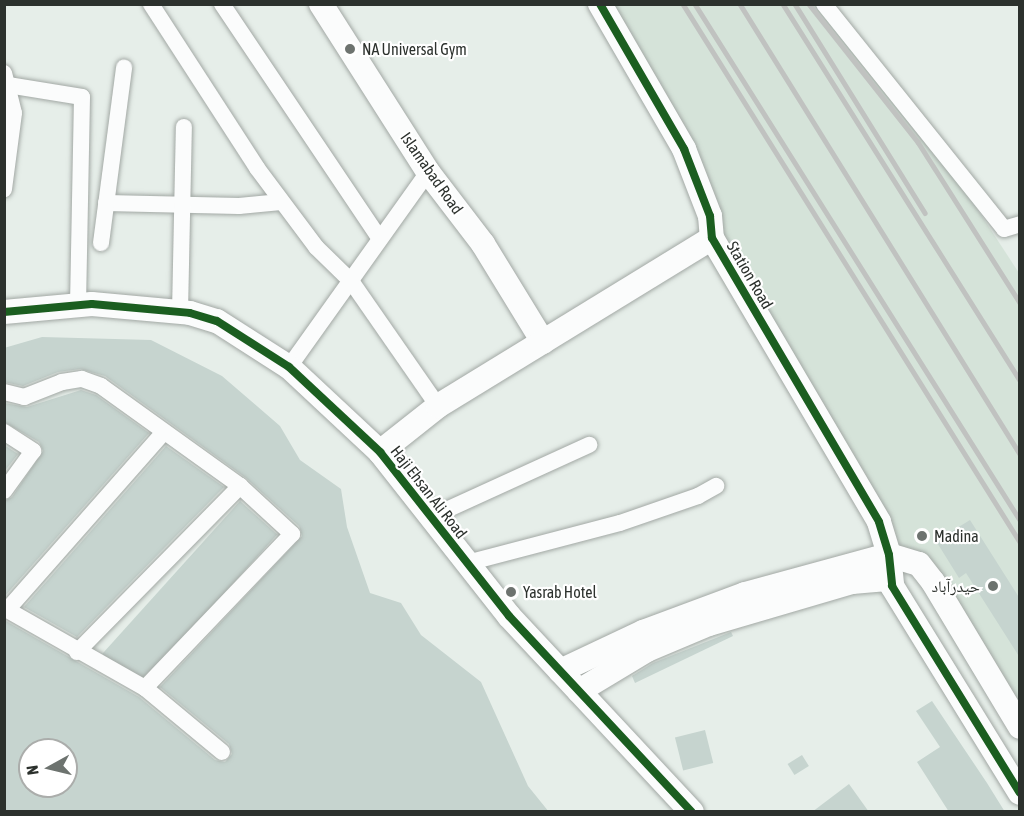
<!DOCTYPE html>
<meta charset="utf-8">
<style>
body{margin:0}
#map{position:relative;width:1024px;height:816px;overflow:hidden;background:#e6eee9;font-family:"Asap Condensed","Noto Naskh Arabic",sans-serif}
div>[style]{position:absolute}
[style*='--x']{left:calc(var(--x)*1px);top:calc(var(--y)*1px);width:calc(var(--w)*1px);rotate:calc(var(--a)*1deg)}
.built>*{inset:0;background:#d5e3d9}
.building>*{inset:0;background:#c6d4cf;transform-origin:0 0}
.roads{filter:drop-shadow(0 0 2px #a2a8a4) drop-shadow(0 0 2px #a2a8a4)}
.street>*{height:16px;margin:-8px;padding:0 8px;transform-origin:8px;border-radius:8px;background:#fbfcfc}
.secondary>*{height:24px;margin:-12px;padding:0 12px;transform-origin:12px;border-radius:12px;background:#fbfcfc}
.rail>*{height:4.5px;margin:-2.25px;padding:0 2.25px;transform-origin:2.25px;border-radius:2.25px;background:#c0c2c0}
.cycleway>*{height:8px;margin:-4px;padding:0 4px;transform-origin:4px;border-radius:4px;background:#1b5e20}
.dots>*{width:16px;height:16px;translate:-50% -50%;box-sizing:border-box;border:3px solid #fff;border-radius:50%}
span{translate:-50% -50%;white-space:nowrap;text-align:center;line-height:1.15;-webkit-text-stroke:4.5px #fff;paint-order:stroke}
.poi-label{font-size:16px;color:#2c312d}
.left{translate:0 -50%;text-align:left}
.right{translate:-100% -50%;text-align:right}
.street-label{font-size:16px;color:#2c312d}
.frame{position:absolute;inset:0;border:6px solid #2c312d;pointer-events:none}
.north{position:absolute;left:18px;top:738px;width:60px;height:60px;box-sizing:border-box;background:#fff;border:2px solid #abadab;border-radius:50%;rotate:262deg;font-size:16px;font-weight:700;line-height:24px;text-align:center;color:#2c312d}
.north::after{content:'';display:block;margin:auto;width:21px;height:27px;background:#6d736f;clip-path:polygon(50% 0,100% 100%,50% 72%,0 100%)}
</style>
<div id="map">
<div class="built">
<div style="clip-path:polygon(606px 5px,817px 5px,974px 204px,1019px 273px,1019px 716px,895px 544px,724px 238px)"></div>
</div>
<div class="building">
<div style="clip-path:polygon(evenodd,42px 337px,151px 340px,222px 376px,280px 426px,300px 460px,341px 489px,347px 527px,370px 593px,401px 603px,421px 635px,481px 682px,528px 786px,549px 812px,4px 812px,4px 620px,139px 697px,215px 760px,225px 762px,232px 754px,229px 744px,160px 687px,302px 536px,299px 526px,246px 478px,105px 376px,80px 369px,58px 372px,23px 386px,4px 382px,4px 348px,42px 337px,30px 750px,66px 750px,66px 786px,30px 786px,30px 750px)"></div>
<div style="clip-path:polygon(81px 390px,96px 395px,149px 433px,4px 597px,4px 501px,12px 497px,43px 451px,39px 442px,4px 422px,4px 403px,27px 407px)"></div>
<div style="clip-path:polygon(4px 445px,18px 454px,4px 472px)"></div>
<div style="clip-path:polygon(166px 446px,224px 487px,77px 637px,24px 607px)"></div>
<div style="left:240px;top:501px;width:50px;height:206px;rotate:42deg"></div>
<div style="clip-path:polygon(970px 520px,1020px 599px,1020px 658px,966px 573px,959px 578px,936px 541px)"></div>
<div style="clip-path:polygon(731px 632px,733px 636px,635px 683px,632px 676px,653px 663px)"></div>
<div style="clip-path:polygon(932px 701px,987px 783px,1005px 812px,949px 812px,917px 762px,940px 747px,916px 711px)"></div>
<div style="left:705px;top:730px;width:34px;height:31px;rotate:76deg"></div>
<div style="left:802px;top:755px;width:13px;height:17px;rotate:58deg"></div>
<div style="clip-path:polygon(849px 784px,869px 812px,812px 812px)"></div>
</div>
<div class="roads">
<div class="street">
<div style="--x:151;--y:4;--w:195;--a:57.1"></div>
<div style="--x:257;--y:168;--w:99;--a:53.2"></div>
<div style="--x:316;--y:247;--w:49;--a:44.2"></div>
<div style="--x:351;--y:281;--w:152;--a:55.2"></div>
<div style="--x:222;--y:4;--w:283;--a:56.1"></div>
<div style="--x:824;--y:4;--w:288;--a:51.3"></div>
<div style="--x:1004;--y:229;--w:17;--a:-17"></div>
<div style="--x:4;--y:73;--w:41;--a:76"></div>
<div style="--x:14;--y:113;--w:77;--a:97.5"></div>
<div style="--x:8;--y:85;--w:75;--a:9.2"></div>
<div style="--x:82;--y:97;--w:207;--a:91.1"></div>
<div style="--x:106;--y:203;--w:133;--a:1.3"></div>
<div style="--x:239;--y:206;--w:42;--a:-5.4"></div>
<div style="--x:101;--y:243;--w:177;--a:-82.5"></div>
<div style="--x:180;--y:312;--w:185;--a:-88.8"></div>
<div style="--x:289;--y:367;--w:239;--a:-54.5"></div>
<div style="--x:4;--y:392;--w:21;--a:14"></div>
<div style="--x:24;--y:397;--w:41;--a:-21.5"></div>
<div style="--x:62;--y:382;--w:20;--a:-9"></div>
<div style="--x:82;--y:379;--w:20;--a:20"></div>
<div style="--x:101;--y:386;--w:171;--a:35.7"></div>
<div style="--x:240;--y:486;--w:71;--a:42.7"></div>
<div style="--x:292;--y:534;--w:213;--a:133.7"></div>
<div style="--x:4;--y:432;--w:35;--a:33"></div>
<div style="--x:33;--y:451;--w:49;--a:125.9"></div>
<div style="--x:431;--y:517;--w:174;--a:-24.5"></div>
<div style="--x:467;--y:563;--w:158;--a:-14.7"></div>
<div style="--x:620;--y:523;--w:83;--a:-19.1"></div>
<div style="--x:698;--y:496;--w:21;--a:-29"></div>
<div style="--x:4;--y:608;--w:162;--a:29.6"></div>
<div style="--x:145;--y:688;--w:100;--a:39.7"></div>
<div style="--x:7;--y:610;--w:235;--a:-48.6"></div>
<div style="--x:77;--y:652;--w:233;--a:-45.5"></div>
</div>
<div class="secondary">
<div style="--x:321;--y:4;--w:199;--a:57.5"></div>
<div style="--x:428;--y:172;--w:91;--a:52.6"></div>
<div style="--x:483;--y:244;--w:115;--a:58.5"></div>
<div style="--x:600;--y:4;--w:168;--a:59.9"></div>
<div style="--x:684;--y:149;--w:72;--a:68.8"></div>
<div style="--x:710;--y:216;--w:22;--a:85"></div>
<div style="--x:712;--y:238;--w:329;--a:59.5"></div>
<div style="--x:879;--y:522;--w:34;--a:73"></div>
<div style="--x:889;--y:555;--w:31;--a:84"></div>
<div style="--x:892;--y:586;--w:243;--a:58.3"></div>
<div style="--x:4;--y:312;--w:88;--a:-5.2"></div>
<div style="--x:92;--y:304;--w:98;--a:5.2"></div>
<div style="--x:190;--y:313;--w:28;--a:17"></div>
<div style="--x:217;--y:321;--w:85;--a:32.6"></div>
<div style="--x:289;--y:367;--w:125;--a:43"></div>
<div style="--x:380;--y:452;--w:209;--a:51.8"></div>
<div style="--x:509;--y:616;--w:268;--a:47"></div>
<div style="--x:380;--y:452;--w:74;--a:-38.4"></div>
<div style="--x:438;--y:406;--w:321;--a:-31.5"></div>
<div style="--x:889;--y:555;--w:31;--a:17"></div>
<div style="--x:919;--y:564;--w:23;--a:52"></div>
<div style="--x:933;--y:582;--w:169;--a:59"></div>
<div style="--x:560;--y:671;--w:92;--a:-25.2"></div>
<div style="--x:643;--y:632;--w:109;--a:-20.4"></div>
<div style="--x:745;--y:594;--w:149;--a:-15.2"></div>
<div style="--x:579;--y:691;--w:79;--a:-31.1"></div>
<div style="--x:647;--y:650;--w:67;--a:-22.8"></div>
<div style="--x:709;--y:624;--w:149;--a:-16.4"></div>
<div style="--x:852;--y:582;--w:38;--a:-5"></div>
</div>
</div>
<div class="rail">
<div style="--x:683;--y:4;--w:635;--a:57.94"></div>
<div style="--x:695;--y:4;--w:610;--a:57.8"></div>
<div style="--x:740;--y:4;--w:530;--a:58.11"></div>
<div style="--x:783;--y:4;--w:445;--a:57.8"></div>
<div style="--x:795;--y:4;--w:246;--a:58.1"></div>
<div style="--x:809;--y:4;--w:176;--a:51.7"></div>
<div style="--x:918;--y:142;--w:191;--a:57.6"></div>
</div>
<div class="cycleway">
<div style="--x:600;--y:4;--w:168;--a:59.9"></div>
<div style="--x:684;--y:149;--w:72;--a:68.8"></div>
<div style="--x:710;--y:216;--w:22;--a:85"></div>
<div style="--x:712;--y:238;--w:329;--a:59.5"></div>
<div style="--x:879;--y:522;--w:34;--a:73"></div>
<div style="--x:889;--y:555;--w:31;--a:84"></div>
<div style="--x:892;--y:586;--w:243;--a:58.3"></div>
<div style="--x:4;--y:312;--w:88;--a:-5.2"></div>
<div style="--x:92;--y:304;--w:98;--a:5.2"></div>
<div style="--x:190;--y:313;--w:28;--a:17"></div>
<div style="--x:217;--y:321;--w:85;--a:32.6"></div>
<div style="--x:289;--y:367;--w:125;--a:43"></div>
<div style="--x:380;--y:452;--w:209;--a:51.8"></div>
<div style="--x:509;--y:616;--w:268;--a:47"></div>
</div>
<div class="dots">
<div style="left:350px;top:49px;background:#6d736f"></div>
<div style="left:922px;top:536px;background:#6d736f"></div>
<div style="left:993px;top:586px;background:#6d736f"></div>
<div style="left:511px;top:592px;background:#6d736f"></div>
</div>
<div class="poi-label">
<span class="left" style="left:362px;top:49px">NA Universal Gym</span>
<span class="left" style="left:934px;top:536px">Madina</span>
<span class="right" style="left:980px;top:586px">حیدرآباد</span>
<span class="left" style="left:523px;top:592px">Yasrab Hotel</span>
</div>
<div class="street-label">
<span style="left:432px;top:173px;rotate:55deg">Islamabad Road</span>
<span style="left:750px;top:275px;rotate:60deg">Station Road</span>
<span style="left:429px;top:492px;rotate:52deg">Haji Ehsan Ali Road</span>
</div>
<div class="frame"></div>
<div class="north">N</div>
</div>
